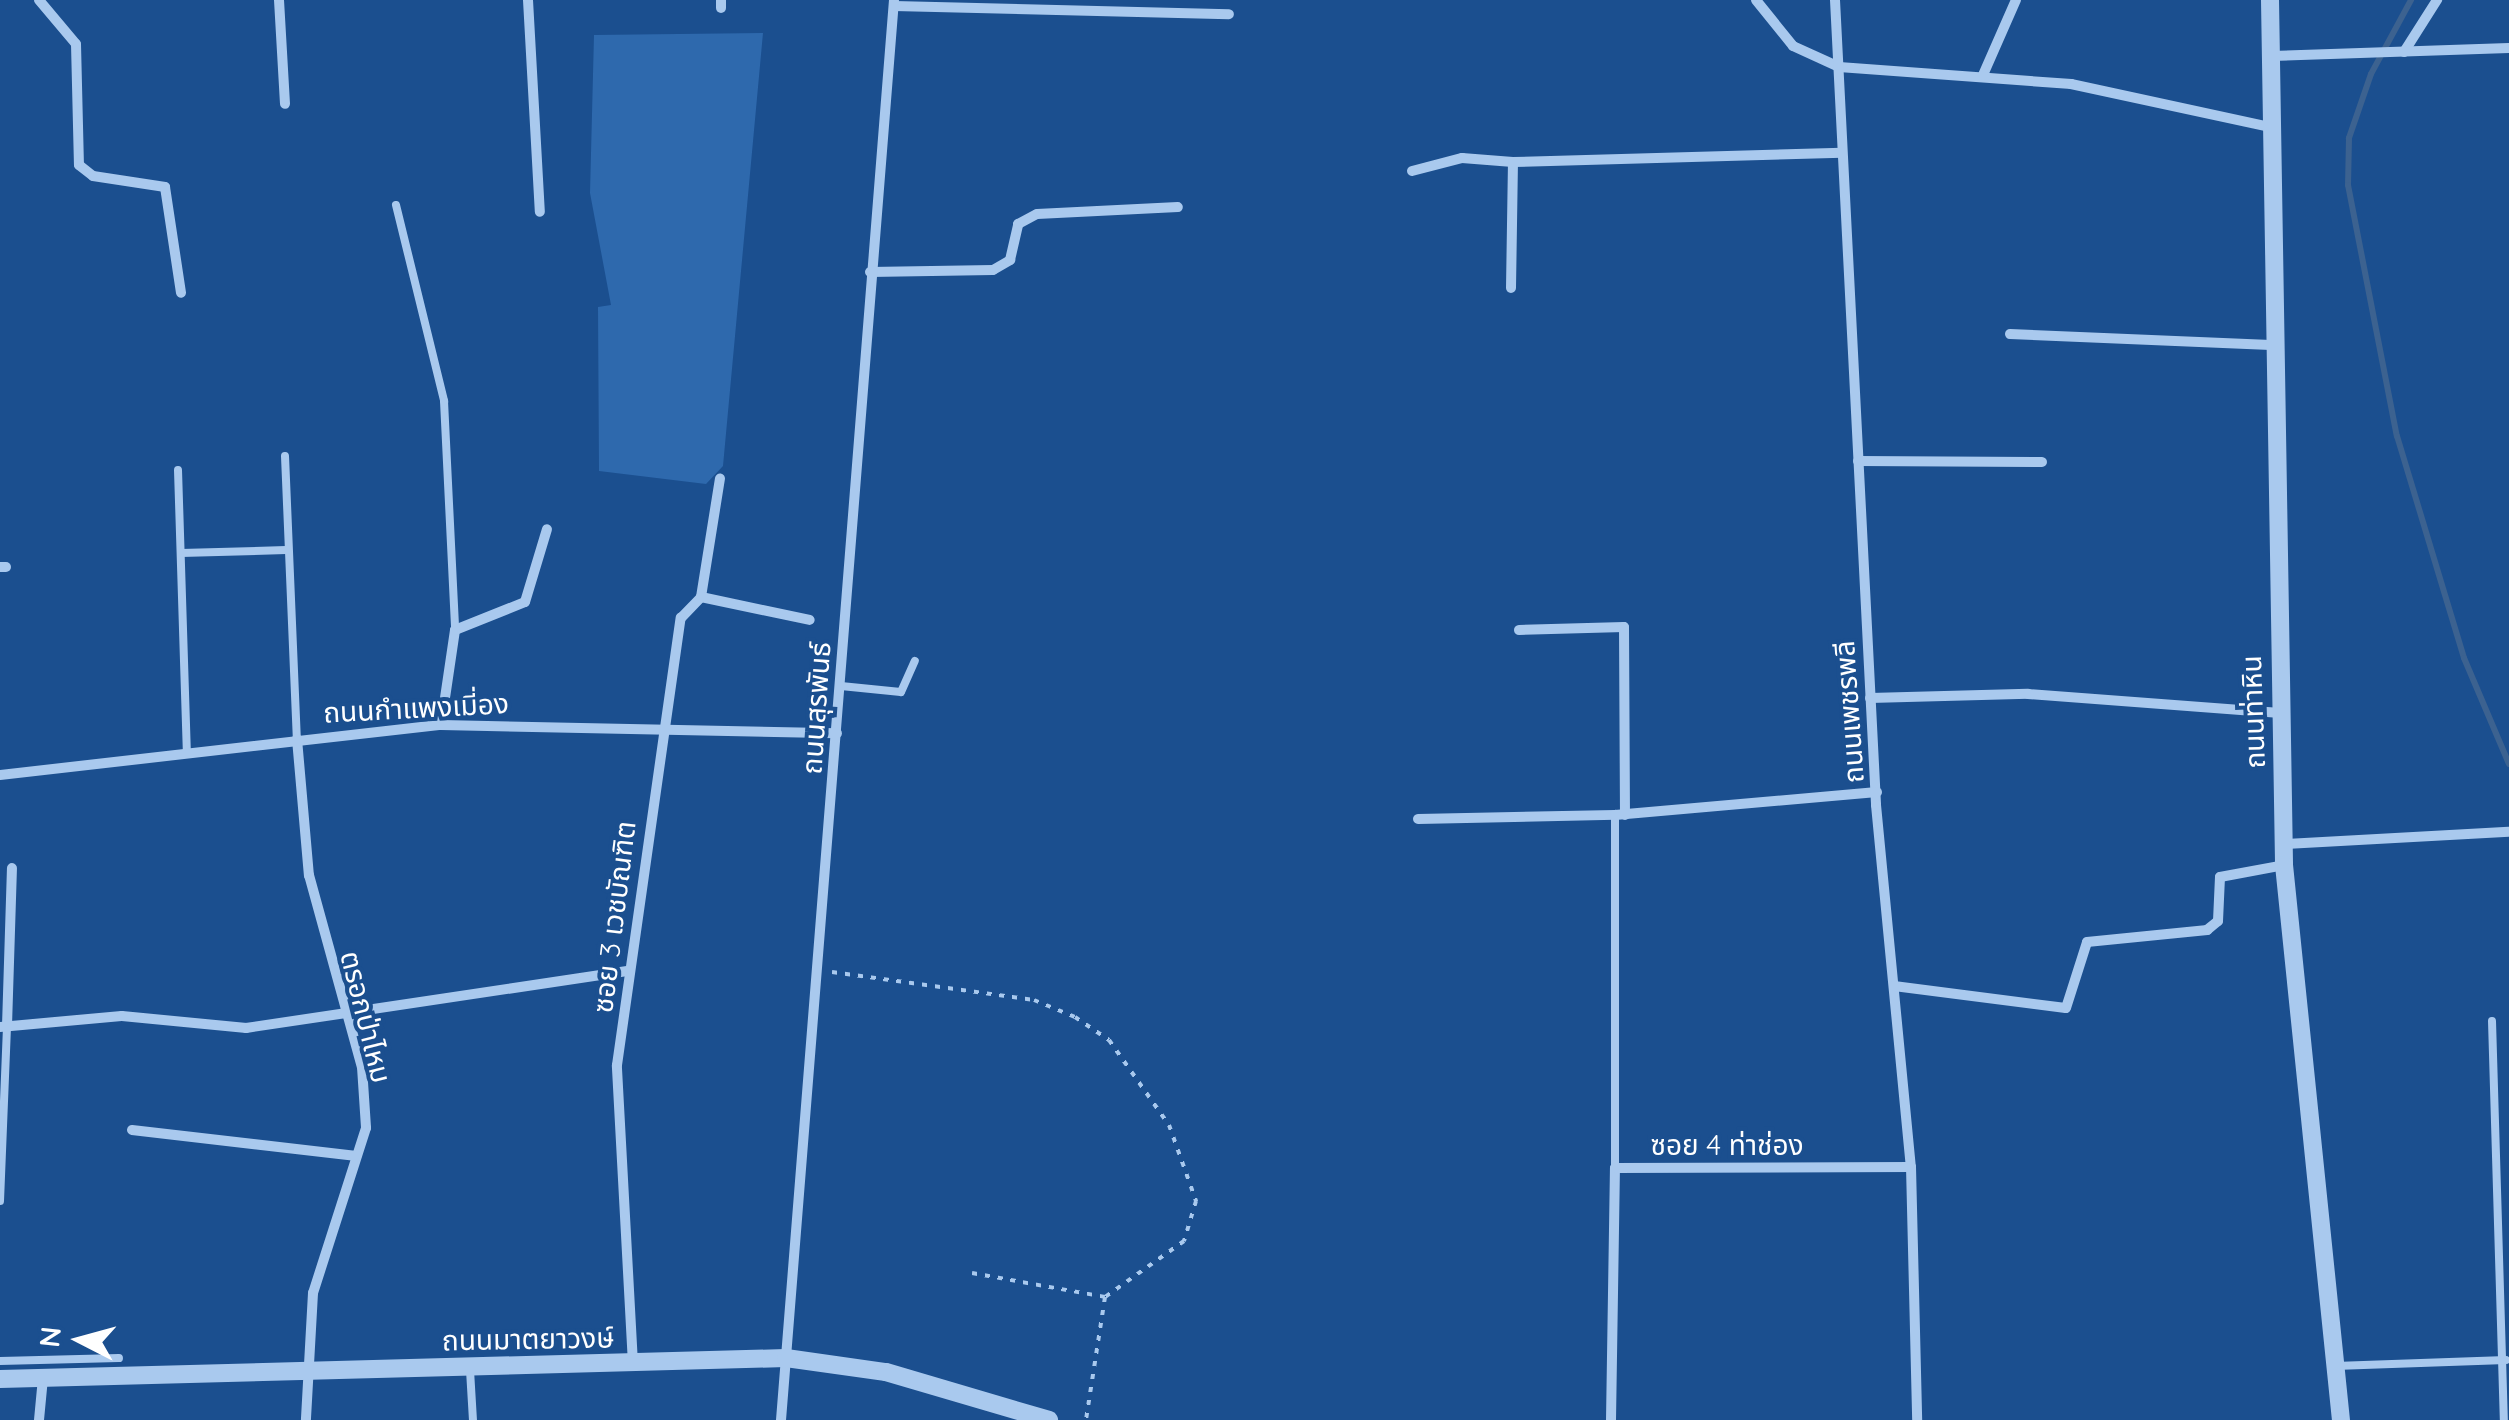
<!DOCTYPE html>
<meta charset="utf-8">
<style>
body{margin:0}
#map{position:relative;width:2509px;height:1420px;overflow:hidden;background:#1b4f8f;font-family:Quicksand,"Noto Sans Thai",sans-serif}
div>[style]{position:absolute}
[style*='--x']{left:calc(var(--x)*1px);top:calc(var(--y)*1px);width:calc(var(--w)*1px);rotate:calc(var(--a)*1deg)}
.green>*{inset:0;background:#2e69ad}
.stream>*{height:6px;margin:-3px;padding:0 3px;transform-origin:3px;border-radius:3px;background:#3c6290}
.path>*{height:4px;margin-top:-2px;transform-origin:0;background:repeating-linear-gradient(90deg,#a9c9ee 0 5px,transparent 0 13px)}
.service>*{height:8px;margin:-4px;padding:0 4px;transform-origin:4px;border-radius:4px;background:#a9c9ee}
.minor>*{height:10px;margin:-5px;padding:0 5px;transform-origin:5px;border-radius:5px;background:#a9c9ee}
.tertiary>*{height:18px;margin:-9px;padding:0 9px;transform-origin:9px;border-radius:9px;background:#a9c9ee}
span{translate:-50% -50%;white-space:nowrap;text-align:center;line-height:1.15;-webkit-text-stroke:8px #1b4f8f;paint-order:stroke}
.street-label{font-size:28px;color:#fff}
.north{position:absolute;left:30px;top:1290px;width:100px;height:100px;-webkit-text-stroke:8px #1b4f8f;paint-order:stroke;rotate:276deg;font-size:28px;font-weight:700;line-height:40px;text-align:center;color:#fff}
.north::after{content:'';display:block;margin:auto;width:35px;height:45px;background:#fff;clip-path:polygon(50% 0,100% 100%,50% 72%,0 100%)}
</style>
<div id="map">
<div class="green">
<div style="clip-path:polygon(763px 33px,723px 466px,706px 484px,599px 471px,598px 307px,611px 305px,590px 193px,594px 35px)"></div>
</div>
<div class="stream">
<div style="--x:2411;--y:0;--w:84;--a:118.4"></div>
<div style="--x:2371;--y:74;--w:68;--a:109"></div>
<div style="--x:2349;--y:138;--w:47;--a:91.2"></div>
<div style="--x:2348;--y:185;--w:256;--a:79"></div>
<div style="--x:2397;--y:436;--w:232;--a:73.2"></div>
<div style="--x:2464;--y:658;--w:115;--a:67"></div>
</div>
<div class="path">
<div style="--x:832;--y:972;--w:204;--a:7.9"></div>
<div style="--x:1034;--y:1000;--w:44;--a:22.5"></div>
<div style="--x:1075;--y:1017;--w:41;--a:34.1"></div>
<div style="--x:1109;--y:1040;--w:104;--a:54.8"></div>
<div style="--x:1169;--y:1125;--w:81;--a:70.4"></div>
<div style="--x:1196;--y:1201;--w:42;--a:106.7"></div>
<div style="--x:1184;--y:1241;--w:97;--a:144.7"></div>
<div style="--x:1105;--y:1297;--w:124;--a:98.8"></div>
<div style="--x:972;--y:1273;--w:135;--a:10.2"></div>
</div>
<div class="service">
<div style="--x:396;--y:205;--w:202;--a:76.2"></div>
<div style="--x:444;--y:401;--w:229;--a:87.2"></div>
<div style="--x:285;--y:456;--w:283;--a:87.6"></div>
<div style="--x:178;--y:470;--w:283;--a:88.2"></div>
<div style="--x:181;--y:553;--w:105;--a:-1.6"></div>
<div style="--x:841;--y:686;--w:60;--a:5.7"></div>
<div style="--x:901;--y:692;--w:34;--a:-66"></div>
<div style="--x:2492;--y:1021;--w:399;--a:88.3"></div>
<div style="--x:1615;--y:1168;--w:353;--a:-90"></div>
<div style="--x:0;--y:1201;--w:175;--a:-87.7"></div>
<div style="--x:0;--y:1361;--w:119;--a:-1.4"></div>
<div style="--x:2335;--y:1366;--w:171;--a:-2"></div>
<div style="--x:470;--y:1370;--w:50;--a:86.6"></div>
</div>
<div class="minor">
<div style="--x:39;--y:0;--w:57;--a:49.9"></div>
<div style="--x:76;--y:44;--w:121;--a:88.6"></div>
<div style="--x:79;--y:165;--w:18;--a:38"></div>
<div style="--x:93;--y:176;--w:73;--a:8.7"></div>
<div style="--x:165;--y:187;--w:107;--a:81.4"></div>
<div style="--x:279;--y:0;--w:104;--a:86.7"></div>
<div style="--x:528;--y:0;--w:212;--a:86.8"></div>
<div style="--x:1756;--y:0;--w:59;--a:51.2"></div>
<div style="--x:1793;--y:46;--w:51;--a:24.5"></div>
<div style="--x:1839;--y:67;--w:233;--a:4.2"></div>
<div style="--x:2071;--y:84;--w:204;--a:12.2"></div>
<div style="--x:1835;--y:0;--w:806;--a:87.08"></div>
<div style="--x:1876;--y:805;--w:364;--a:84.5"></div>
<div style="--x:1911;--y:1167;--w:253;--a:88.6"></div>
<div style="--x:894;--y:6;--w:335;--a:1.4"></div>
<div style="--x:721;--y:8;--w:8;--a:-90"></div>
<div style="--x:2404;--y:52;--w:62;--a:-57.6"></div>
<div style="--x:2271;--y:56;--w:238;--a:-1.9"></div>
<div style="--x:1983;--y:75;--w:82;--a:-66.3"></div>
<div style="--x:1412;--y:171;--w:52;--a:-14.6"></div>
<div style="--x:1462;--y:158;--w:51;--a:4.5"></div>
<div style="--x:870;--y:272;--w:123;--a:-0.9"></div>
<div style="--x:993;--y:270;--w:20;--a:-30"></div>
<div style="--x:1010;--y:260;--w:37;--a:-77"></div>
<div style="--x:1018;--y:224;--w:21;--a:-28"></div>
<div style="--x:1037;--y:214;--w:141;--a:-2.8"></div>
<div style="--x:1511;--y:288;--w:126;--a:-89.1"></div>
<div style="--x:1513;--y:162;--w:329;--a:-1.6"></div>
<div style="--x:2010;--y:334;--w:261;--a:2.4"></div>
<div style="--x:1858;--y:461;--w:184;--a:0.3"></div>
<div style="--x:0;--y:567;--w:6;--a:0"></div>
<div style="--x:701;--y:597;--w:120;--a:-80.9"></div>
<div style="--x:1519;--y:630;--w:105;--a:-1.6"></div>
<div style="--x:1624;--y:627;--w:188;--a:89.7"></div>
<div style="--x:1870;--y:698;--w:158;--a:-1.5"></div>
<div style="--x:2028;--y:694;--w:253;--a:4.3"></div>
<div style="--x:441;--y:725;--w:96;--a:-81.6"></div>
<div style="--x:455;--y:630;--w:75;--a:-21.8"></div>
<div style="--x:525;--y:602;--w:76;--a:-73.2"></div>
<div style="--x:297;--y:739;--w:137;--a:85"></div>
<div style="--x:309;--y:875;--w:199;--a:74.6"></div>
<div style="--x:362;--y:1067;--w:61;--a:86.2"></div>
<div style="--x:366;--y:1128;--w:173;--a:107.8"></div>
<div style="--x:313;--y:1293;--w:127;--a:93.2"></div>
<div style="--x:0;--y:775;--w:444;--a:-6.5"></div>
<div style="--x:441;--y:725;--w:396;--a:1.2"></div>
<div style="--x:1418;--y:819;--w:197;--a:-1.2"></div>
<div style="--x:1615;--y:815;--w:263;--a:-5"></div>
<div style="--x:2284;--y:844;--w:225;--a:-3.1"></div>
<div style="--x:1894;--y:986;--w:173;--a:7.3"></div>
<div style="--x:2066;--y:1008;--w:69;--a:-72.3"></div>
<div style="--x:2087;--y:942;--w:121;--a:-5.7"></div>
<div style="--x:2207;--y:930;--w:14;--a:-39"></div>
<div style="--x:2218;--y:921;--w:44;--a:-87.4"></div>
<div style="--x:2220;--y:877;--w:65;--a:-10.6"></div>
<div style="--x:7;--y:1026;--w:158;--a:-88.2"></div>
<div style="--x:0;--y:1027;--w:122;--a:-5.2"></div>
<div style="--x:122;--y:1016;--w:125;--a:5.5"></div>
<div style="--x:246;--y:1028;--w:387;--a:-8.5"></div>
<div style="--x:132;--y:1130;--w:226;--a:6.6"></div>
<div style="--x:633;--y:1364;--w:299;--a:-93.1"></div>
<div style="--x:617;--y:1065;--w:452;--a:-81.9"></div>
<div style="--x:681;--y:618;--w:29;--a:-46"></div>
<div style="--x:701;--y:597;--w:111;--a:11.9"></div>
<div style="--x:39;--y:1420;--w:42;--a:-84.6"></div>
<div style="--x:781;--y:1420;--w:1424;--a:-85.45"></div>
<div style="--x:1611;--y:1420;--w:252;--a:-89.1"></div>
<div style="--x:1615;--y:1168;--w:296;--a:-0.2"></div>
</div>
<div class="tertiary">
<div style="--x:2270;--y:0;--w:865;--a:89.07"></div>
<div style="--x:2284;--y:865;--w:558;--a:84.14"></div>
<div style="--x:0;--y:1379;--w:786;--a:-1.53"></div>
<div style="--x:786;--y:1358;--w:101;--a:8"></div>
<div style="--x:886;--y:1372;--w:170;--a:16.4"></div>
</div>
<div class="street-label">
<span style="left:416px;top:708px;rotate:-3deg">ถนนกำแพงเมี่อง</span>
<span style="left:816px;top:708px;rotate:-86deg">ถนนสุรพันธ์</span>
<span style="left:1849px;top:712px;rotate:-94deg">ถนนเพชรพลี</span>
<span style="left:2253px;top:712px;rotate:-92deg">ถนนท่าหิน</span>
<span style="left:614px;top:917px;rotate:-83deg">ซอย 3 เวชบัณฑิต</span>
<span style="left:366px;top:1017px;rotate:76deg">ตรอกป่าไหม</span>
<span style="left:1727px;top:1145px">ซอย 4 ท่าช่อง</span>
<span style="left:528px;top:1339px;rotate:-1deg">ถนนมาตยาวงษ์</span>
</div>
<div class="north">N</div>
</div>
